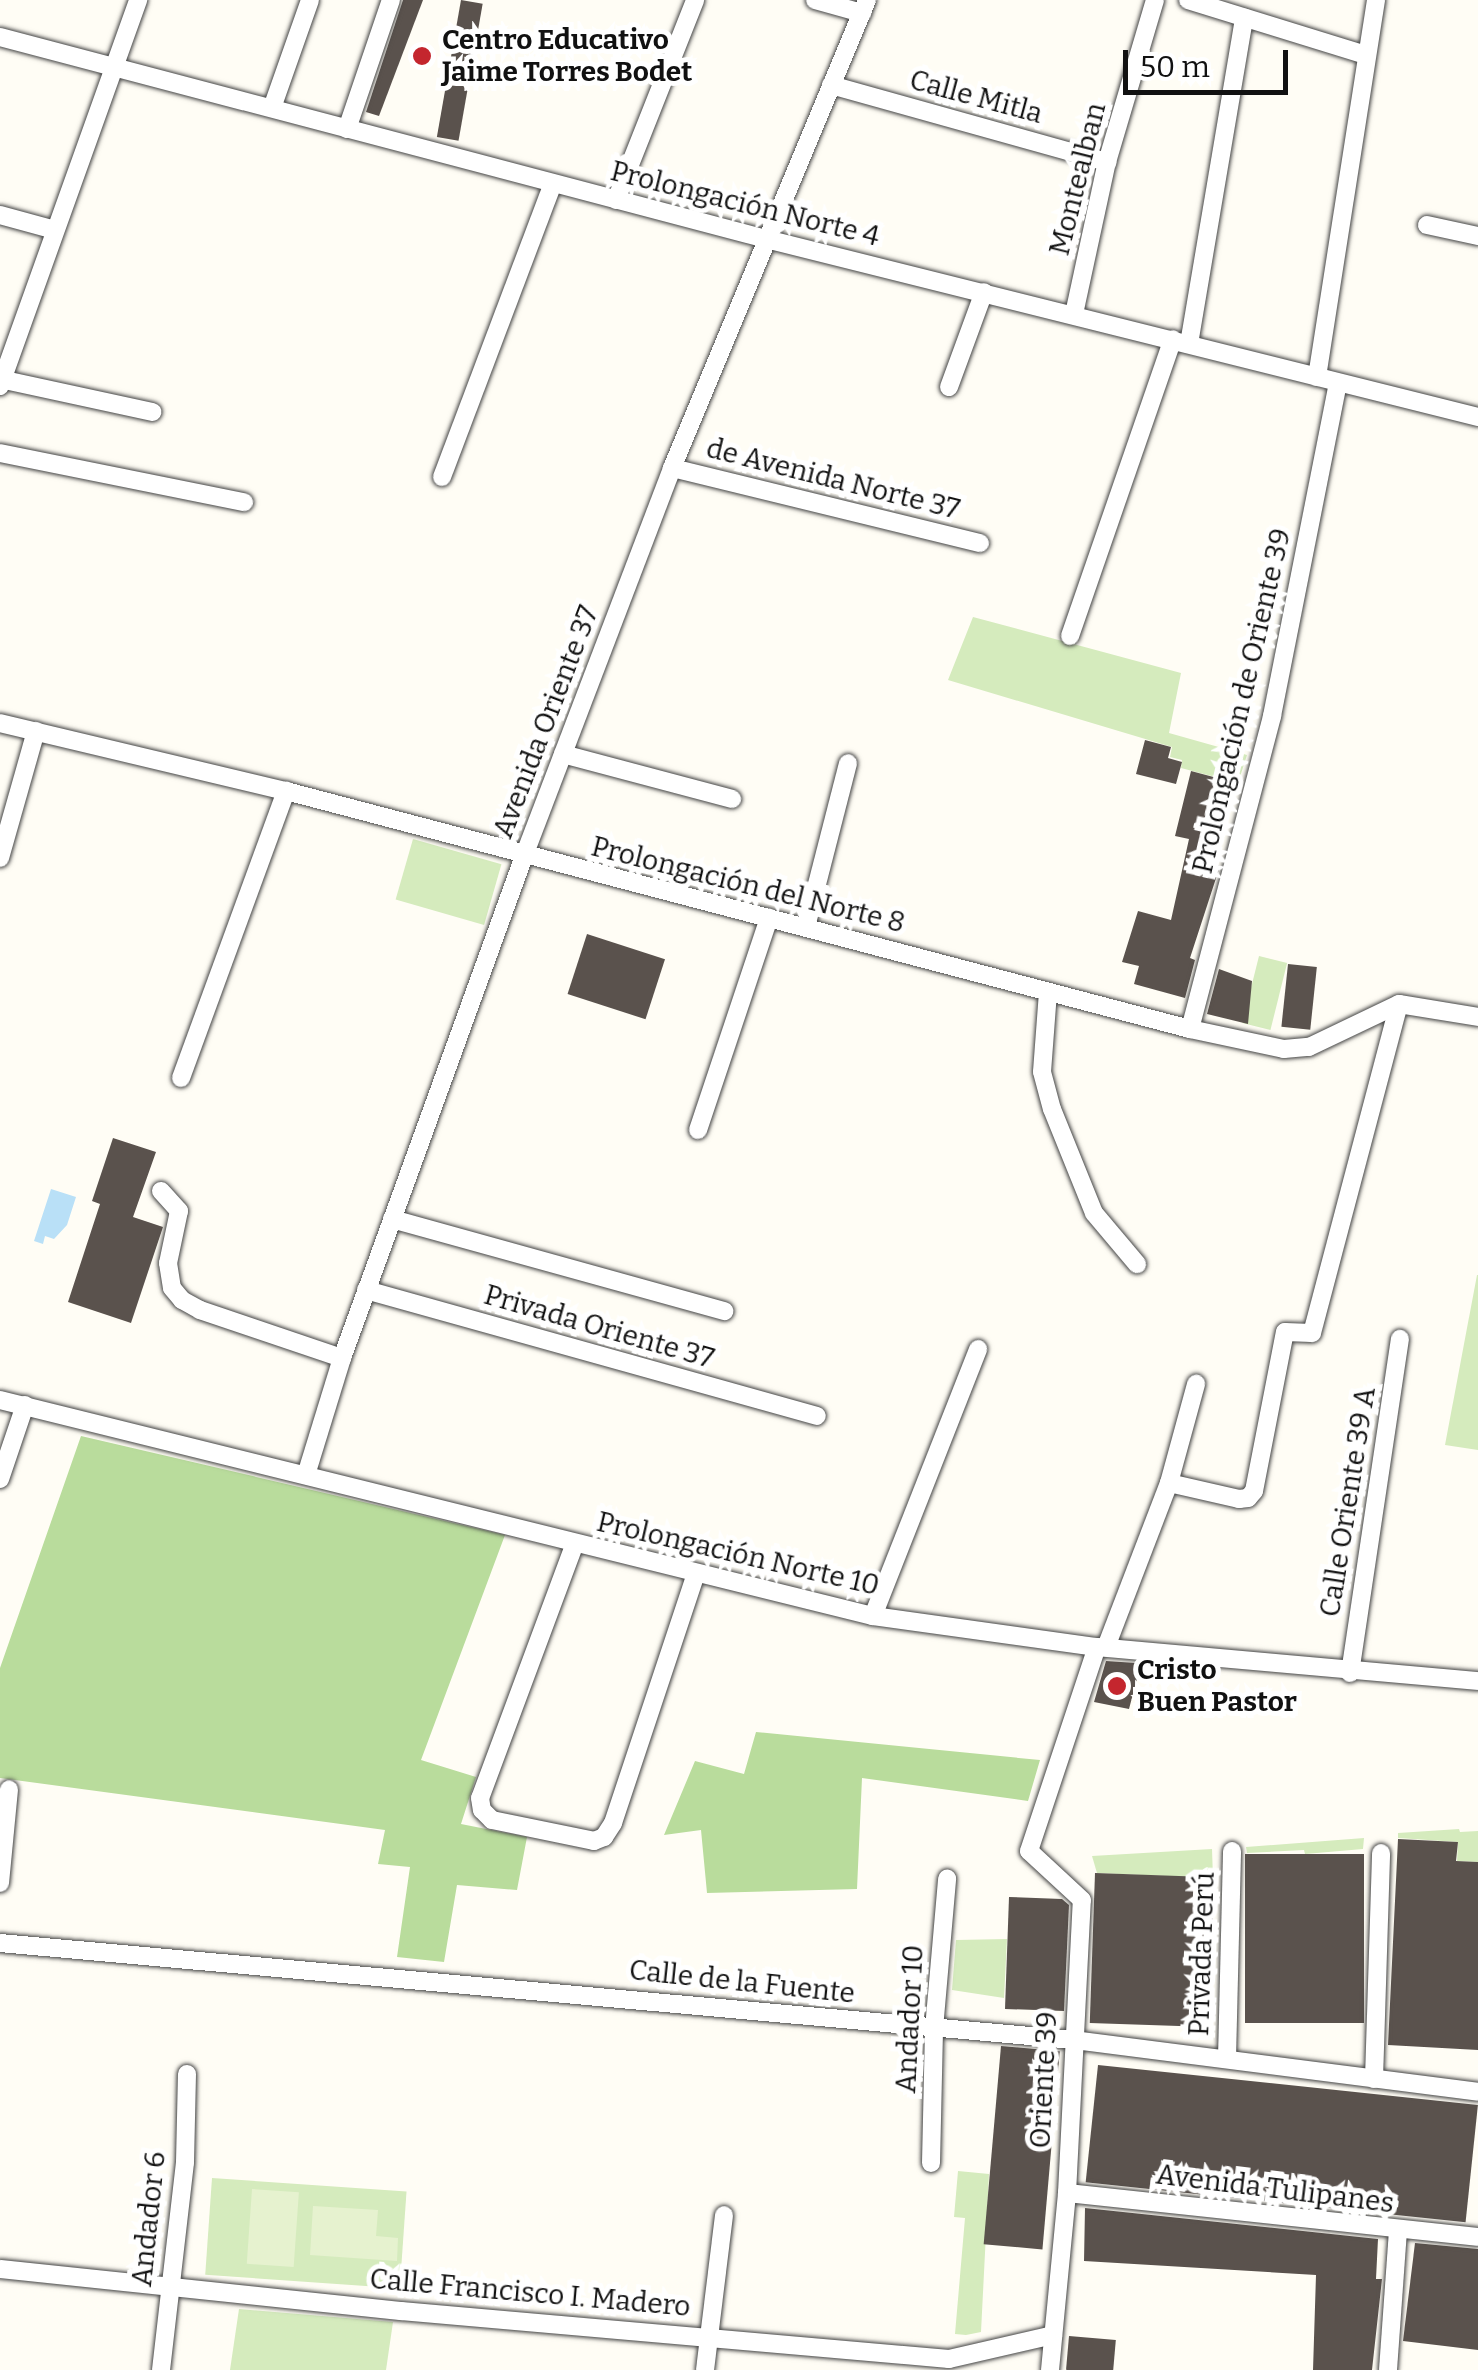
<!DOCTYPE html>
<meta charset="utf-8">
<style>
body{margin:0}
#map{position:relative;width:1478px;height:2370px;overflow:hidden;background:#fffdf5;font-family:Bitter,serif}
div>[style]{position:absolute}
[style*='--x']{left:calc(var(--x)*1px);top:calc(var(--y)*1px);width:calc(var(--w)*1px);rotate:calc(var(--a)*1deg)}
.green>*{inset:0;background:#d5ebbd;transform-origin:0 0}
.forest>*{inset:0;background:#b9dc9c}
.pitch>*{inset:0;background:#e6f2cf;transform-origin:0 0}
.water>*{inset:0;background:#b9e0f7}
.building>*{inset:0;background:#5a524d;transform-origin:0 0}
.roads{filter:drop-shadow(0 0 2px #444) drop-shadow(0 0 2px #444)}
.street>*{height:18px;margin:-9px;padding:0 9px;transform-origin:9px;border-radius:9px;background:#fff}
.dots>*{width:28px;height:28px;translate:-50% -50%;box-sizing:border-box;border:5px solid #fff;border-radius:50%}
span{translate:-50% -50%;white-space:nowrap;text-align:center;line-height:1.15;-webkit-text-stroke:10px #fff;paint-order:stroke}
.poi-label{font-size:28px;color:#111;font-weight:700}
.left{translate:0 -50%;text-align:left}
.street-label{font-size:28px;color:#111}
.scale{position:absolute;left:1123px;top:50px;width:165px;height:45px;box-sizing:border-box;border:5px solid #111;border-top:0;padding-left:12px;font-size:30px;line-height:35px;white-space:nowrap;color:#111;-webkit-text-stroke:8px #fff;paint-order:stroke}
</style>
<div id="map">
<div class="green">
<div style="clip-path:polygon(973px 617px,1181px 673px,1169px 733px,1247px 755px,1238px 783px,1181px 768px,1182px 760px,1170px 757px,1172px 747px,948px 680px)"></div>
<div style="left:413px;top:839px;width:92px;height:63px;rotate:16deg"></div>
<div style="left:1259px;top:956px;width:29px;height:69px;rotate:14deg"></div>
<div style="clip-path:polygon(1477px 1275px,1478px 1275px,1478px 1450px,1445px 1445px)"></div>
<div style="clip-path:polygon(1459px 1829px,1460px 1832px,1478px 1831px,1478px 1862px,1457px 1861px,1458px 1842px,1398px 1838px,1398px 1833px)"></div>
<div style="clip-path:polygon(1364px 1838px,1363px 1849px,1305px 1854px,1304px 1850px,1247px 1853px,1246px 1847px)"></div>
<div style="clip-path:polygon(1212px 1849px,1213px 1878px,1097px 1873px,1092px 1856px)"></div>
<div style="clip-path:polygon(1007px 1939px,1004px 1998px,952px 1990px,956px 1940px)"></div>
<div style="clip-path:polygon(958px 2171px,989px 2174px,981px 2332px,966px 2335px,955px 2334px,965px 2218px,954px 2217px)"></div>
<div style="left:212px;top:2178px;width:195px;height:97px;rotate:4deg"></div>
<div style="clip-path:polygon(239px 2309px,393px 2322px,386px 2370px,230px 2370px)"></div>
</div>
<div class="forest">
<div style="clip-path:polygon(81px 1436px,505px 1535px,421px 1760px,476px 1777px,461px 1824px,527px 1837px,517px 1890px,457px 1885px,444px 1962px,397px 1957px,410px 1867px,378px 1864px,385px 1830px,0 1778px,0 1668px)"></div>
<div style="clip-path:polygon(756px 1732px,1040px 1760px,1028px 1801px,862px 1778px,857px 1889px,707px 1893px,701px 1830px,664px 1835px,695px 1761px,744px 1774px)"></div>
</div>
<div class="pitch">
<div style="left:252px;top:2189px;width:47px;height:75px;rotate:4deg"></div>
<div style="clip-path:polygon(313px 2206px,378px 2210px,376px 2236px,398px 2238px,397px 2261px,310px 2255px)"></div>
</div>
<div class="water">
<div style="clip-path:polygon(51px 1189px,76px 1197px,67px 1225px,54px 1239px,45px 1236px,43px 1244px,34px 1241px)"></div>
</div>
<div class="building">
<div style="clip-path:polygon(403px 0,423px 0,379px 116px,366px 112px)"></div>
<div style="left:461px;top:0;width:22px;height:139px;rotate:10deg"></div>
<div style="clip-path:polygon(1145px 740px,1171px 747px,1168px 758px,1182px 762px,1176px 784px,1136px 774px)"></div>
<div style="clip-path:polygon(1191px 771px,1221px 779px,1205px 863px,1220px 866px,1190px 958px,1195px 960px,1185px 998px,1134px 984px,1139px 966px,1122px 962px,1138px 911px,1171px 920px,1189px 839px,1175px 836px)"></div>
<div style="left:587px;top:934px;width:82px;height:63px;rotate:18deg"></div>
<div style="left:1288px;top:964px;width:29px;height:63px;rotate:6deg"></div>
<div style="clip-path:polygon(1219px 969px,1252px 981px,1248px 1024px,1207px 1014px)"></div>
<div style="clip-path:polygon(113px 1138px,156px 1152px,133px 1217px,163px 1227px,131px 1323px,68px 1302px,100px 1204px,92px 1201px)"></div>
<div style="clip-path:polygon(1106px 1661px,1136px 1663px,1134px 1670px,1139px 1671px,1129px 1709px,1094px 1702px)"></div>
<div style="clip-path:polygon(1398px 1839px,1458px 1842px,1456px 1861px,1478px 1862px,1478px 2050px,1388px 2045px)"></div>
<div style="left:1364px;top:1854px;width:169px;height:119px;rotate:90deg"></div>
<div style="left:1095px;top:1873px;width:119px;height:150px;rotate:2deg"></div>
<div style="clip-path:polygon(1009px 1897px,1062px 1899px,1069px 1905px,1064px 2011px,1005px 2009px)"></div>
<div style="left:1001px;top:2046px;width:59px;height:199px;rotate:5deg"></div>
<div style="left:1098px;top:2065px;width:382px;height:118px;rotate:6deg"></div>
<div style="clip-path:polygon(1085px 2208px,1378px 2239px,1376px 2279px,1382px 2279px,1372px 2370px,1313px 2370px,1316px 2275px,1084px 2261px)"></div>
<div style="clip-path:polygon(1415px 2243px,1478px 2249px,1478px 2350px,1403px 2341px)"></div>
<div style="left:1069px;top:2336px;width:47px;height:34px;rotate:5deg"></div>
</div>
<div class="roads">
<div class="street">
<div style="--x:815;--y:0;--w:49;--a:15.5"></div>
<div style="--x:1188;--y:0;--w:186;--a:17.2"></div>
<div style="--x:0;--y:37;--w:792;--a:14.77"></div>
<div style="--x:766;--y:239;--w:734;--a:14.04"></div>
<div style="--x:831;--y:85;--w:287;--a:15.6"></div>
<div style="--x:272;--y:108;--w:114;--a:-70.6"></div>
<div style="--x:347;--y:129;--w:136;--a:-71.2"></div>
<div style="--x:616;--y:200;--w:215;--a:-68.4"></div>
<div style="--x:0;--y:215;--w:57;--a:15.3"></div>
<div style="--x:1427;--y:225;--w:52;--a:12.2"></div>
<div style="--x:1074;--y:314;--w:156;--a:-77.8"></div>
<div style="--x:1107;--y:162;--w:169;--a:-73.5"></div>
<div style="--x:1189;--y:344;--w:331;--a:-80.4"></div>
<div style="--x:1317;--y:377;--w:382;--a:-81.1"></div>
<div style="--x:0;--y:379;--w:156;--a:12.2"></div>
<div style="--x:0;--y:386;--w:410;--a:-70.3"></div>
<div style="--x:949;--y:387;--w:101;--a:-69.8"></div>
<div style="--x:0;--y:453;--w:249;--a:11.4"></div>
<div style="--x:672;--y:468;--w:317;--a:13.7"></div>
<div style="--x:442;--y:477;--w:313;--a:-69.3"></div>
<div style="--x:1070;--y:636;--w:314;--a:-70.9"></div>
<div style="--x:0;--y:723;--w:294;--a:13.4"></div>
<div style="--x:286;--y:791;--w:935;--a:14.75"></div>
<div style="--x:1190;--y:1029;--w:96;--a:12"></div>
<div style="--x:1284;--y:1049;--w:25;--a:-5"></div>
<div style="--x:1309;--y:1047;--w:100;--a:-25.5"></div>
<div style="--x:1399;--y:1004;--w:80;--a:9.3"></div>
<div style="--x:563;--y:754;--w:175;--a:14.9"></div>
<div style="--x:0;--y:858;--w:132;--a:-74.2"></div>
<div style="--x:806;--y:927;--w:169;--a:-75.6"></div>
<div style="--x:1048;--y:992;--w:80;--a:94.3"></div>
<div style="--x:1042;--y:1072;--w:38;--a:75"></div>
<div style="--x:1052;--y:1109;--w:112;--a:68"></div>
<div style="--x:1094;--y:1213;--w:67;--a:49.9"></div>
<div style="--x:1190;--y:1029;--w:324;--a:-75.3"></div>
<div style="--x:1272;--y:716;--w:339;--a:-78.8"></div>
<div style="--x:181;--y:1078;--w:306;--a:-69.9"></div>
<div style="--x:698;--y:1130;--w:224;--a:-71.5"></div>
<div style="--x:161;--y:1191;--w:27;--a:48"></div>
<div style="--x:179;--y:1211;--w:53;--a:101.9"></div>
<div style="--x:168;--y:1263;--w:25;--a:81"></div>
<div style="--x:172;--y:1288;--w:16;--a:50"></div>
<div style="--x:182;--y:1300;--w:21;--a:29"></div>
<div style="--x:200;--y:1310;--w:150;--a:18.7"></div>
<div style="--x:392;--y:1219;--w:345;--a:15.5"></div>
<div style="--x:366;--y:1290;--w:468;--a:15.6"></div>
<div style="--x:0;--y:1400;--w:899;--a:13.9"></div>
<div style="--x:873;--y:1616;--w:226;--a:7.9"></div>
<div style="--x:1097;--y:1647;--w:383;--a:5.1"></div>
<div style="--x:306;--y:1475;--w:122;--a:-72.9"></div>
<div style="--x:342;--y:1358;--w:534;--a:-70.07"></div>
<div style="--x:524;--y:856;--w:415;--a:-69.1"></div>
<div style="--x:672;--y:468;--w:507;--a:-67.38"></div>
<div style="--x:0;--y:1479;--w:78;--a:-71.3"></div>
<div style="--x:1169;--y:1483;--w:72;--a:12.9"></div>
<div style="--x:1239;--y:1499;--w:9;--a:-6"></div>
<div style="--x:1248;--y:1498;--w:9;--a:-49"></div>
<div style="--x:1254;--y:1491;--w:162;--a:-79"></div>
<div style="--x:1285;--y:1332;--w:27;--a:2"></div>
<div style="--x:1312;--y:1333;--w:340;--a:-75.2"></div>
<div style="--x:575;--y:1543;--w:272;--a:110.4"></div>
<div style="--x:480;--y:1798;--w:12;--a:81"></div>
<div style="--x:482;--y:1810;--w:14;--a:45"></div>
<div style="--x:492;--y:1820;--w:104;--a:11.6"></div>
<div style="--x:594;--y:1841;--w:11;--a:-22"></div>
<div style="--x:604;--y:1837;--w:17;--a:-57"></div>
<div style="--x:613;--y:1823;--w:262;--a:-71.6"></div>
<div style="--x:873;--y:1616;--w:287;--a:-68.5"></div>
<div style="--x:1106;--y:1647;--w:176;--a:-69"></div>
<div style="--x:1169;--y:1483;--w:103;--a:-74.7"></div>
<div style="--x:1350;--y:1673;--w:338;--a:-81.5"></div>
<div style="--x:0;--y:1883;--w:94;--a:-84.5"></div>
<div style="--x:0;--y:1943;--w:1078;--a:5.16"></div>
<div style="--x:1074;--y:2040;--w:407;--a:7.3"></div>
<div style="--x:1227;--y:2058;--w:207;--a:-88.6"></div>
<div style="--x:1374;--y:2079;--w:226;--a:-88.2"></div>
<div style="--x:931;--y:2163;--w:134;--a:-88.7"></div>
<div style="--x:934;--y:2029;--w:151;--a:-85"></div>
<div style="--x:1067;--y:2193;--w:413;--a:6.1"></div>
<div style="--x:0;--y:2269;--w:403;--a:6"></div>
<div style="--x:401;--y:2311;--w:550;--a:5.01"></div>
<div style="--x:949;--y:2359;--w:107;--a:-13"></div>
<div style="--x:161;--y:2370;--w:209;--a:-83.4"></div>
<div style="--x:185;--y:2162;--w:88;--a:-88.7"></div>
<div style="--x:705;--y:2370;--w:156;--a:-83"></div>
<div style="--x:1050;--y:2370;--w:178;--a:-84.5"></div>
<div style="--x:1067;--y:2193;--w:293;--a:-87.1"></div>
<div style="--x:1082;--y:1900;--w:72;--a:-137.2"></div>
<div style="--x:1029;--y:1851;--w:215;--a:-71.6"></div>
<div style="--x:1388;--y:2370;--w:139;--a:-85.9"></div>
</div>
</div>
<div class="dots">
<div style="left:422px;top:56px;background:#c4262e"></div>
<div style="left:1117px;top:1686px;background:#c4262e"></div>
</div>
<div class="poi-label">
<span class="left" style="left:442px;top:56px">Centro Educativo<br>Jaime Torres Bodet</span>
<span class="left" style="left:1137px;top:1686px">Cristo<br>Buen Pastor</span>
</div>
<div class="street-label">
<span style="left:976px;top:97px;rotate:15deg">Calle Mitla</span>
<span style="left:1078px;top:179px;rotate:-76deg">Montealban</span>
<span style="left:745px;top:204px;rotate:14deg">Prolongación Norte 4</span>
<span style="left:833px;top:479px;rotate:14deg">de Avenida Norte 37</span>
<span style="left:1242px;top:701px;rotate:-77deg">Prolongación de Oriente 39</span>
<span style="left:546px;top:722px;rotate:-69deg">Avenida Oriente 37</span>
<span style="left:748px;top:885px;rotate:14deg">Prolongación del Norte 8</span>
<span style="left:599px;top:1327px;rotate:16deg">Privada Oriente 37</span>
<span style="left:1348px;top:1502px;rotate:-81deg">Calle Oriente 39 A</span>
<span style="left:738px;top:1554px;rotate:13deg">Prolongación Norte 10</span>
<span style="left:1202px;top:1954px;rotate:-88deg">Privada Perú</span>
<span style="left:742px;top:1982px;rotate:6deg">Calle de la Fuente</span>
<span style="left:910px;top:2019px;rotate:-87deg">Andador 10</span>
<span style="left:1044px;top:2080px;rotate:-87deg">Oriente 39</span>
<span style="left:1275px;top:2189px;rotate:7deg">Avenida Tulipanes</span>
<span style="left:149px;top:2219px;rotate:-84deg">Andador 6</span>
<span style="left:530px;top:2293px;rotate:5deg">Calle Francisco I. Madero</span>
</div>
<div class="scale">50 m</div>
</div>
